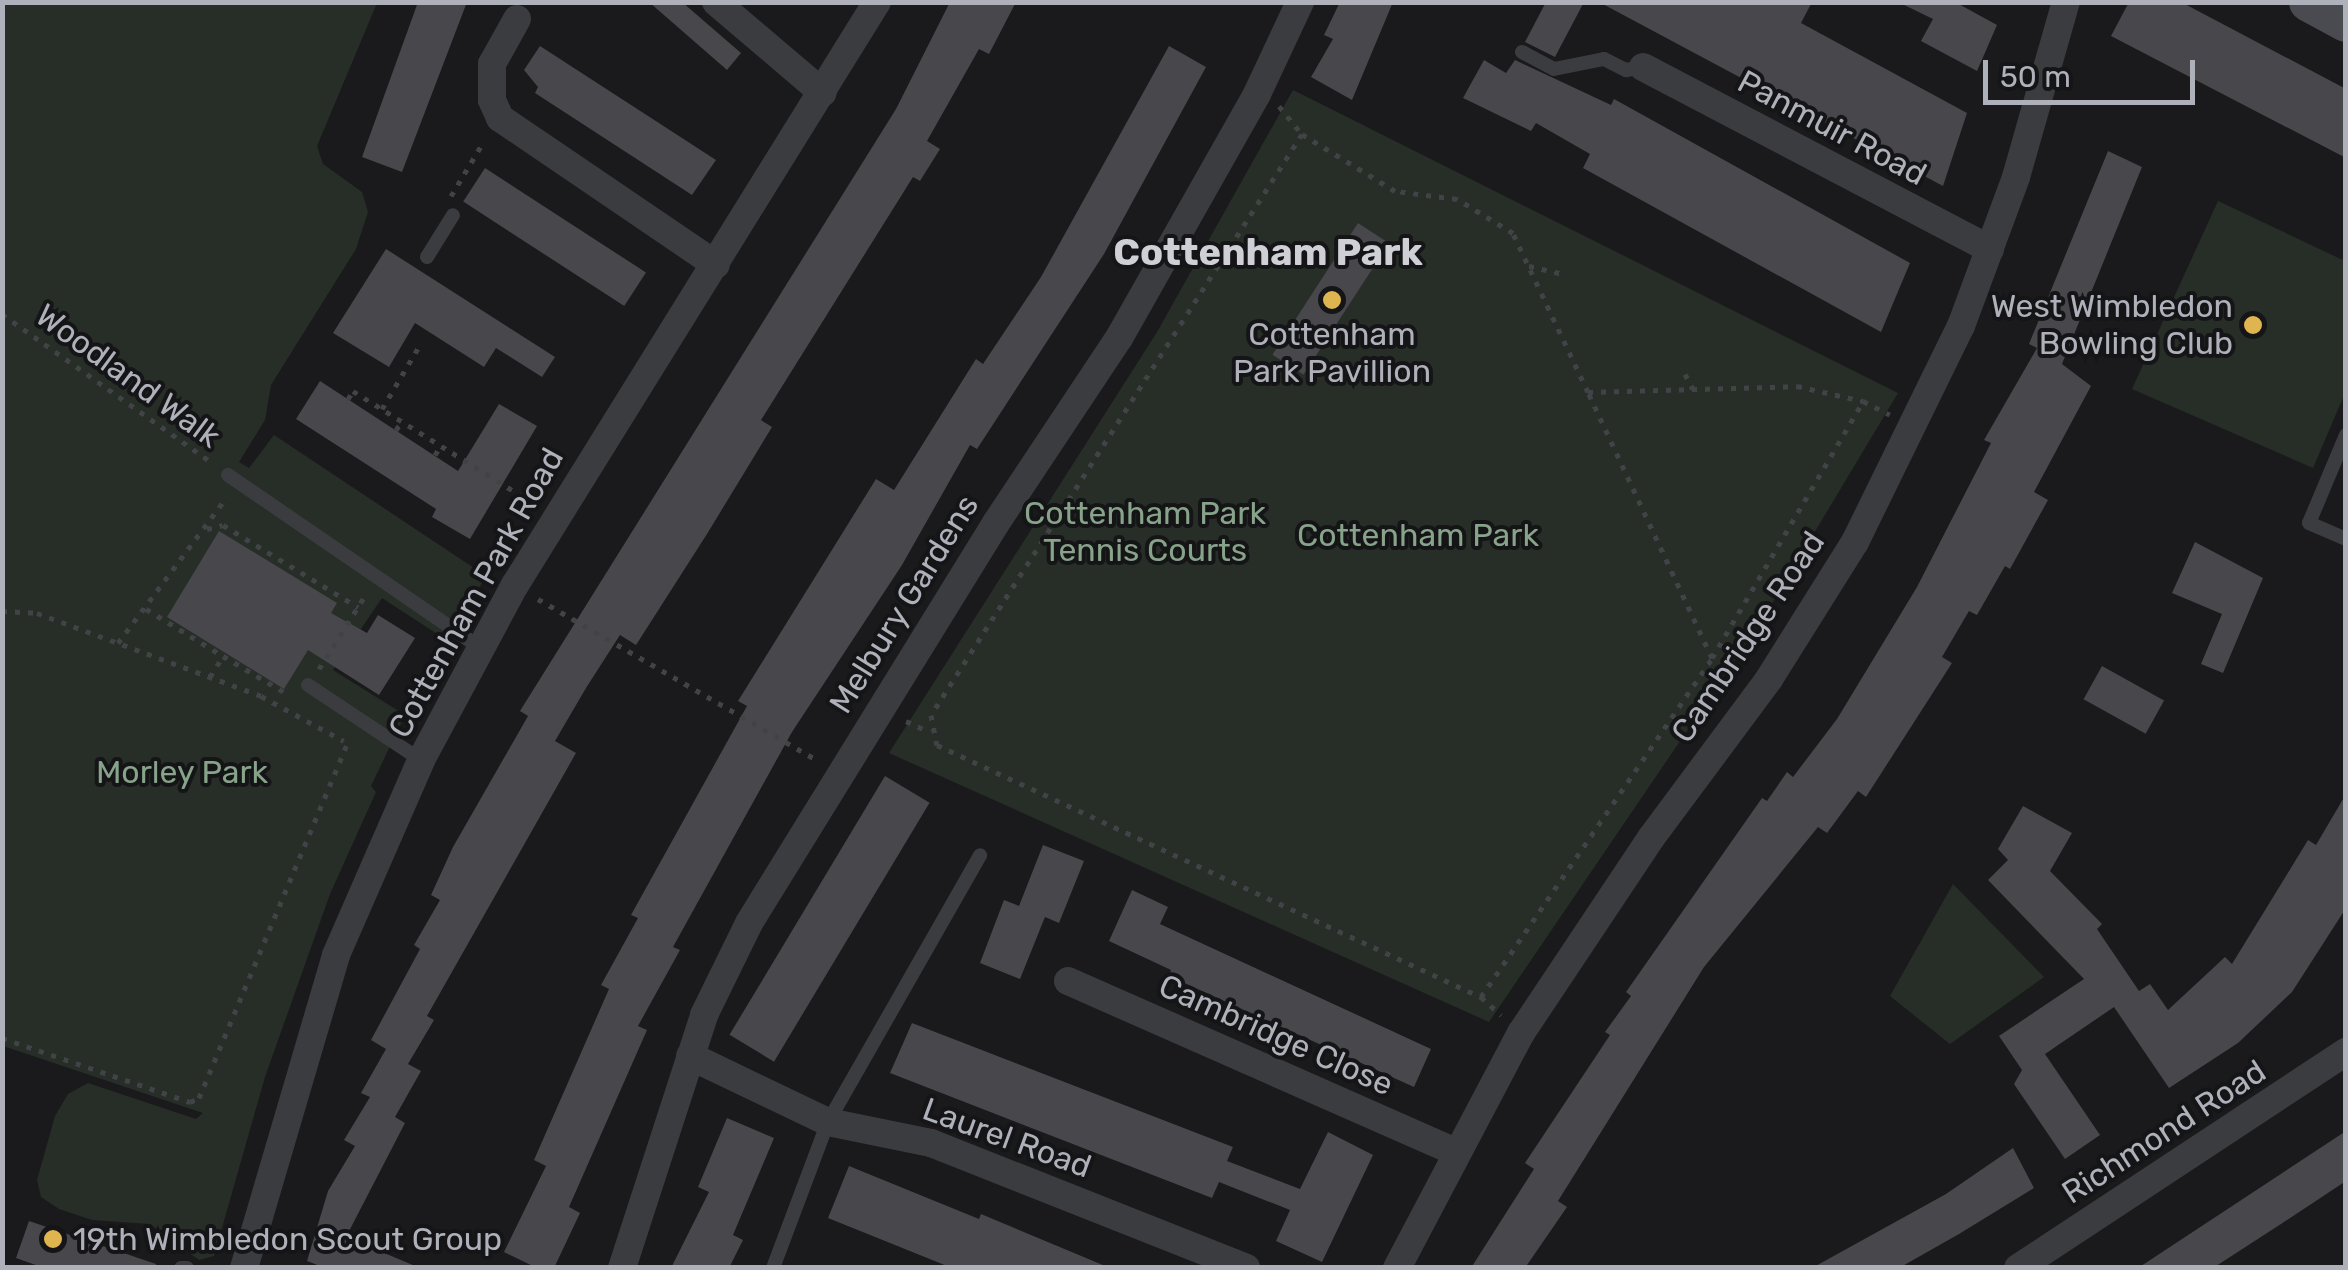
<!DOCTYPE html>
<style>
body{margin:0}
#map{position:relative;width:2348px;height:1270px;overflow:hidden;background:#1a1a1c;font-family:Rubik,sans-serif}
div>[style]{position:absolute}
[style*='--x']{left:calc(var(--x)*1px);top:calc(var(--y)*1px);width:calc(var(--w)*1px);rotate:calc(var(--a)*1deg)}
.green>*{inset:0;background:#262e27}
.building>*{inset:0;background:#47474c;transform-origin:0 0}
.path>*{height:5px;margin-top:-2.5px;transform-origin:0;background:repeating-linear-gradient(90deg,#414347 0 5px,transparent 0 13px)}
.lane>*{height:14px;margin:-7px;padding:0 7px;transform-origin:7px;border-radius:7px;background:#3b3c40}
.street>*{height:28px;margin:-14px;padding:0 14px;transform-origin:14px;border-radius:14px;background:#3b3c40}
.secondary>*{height:40px;margin:-20px;padding:0 20px;transform-origin:20px;border-radius:20px;background:#4a4b50}
.dots>*{width:28px;height:28px;translate:-50% -50%;box-sizing:border-box;border:5px solid #151517;border-radius:50%}
span{translate:-50% -50%;white-space:nowrap;text-align:center;line-height:1.15;-webkit-text-stroke:8px #151517;paint-order:stroke}
.street-label{font-size:32px;color:#aeb1ba}
.poi-label{font-size:32px;color:#aeb1ba}
.right{translate:-100% -50%;text-align:right}
.left{translate:0 -50%;text-align:left}
.park-label{font-size:32px;color:#87a38a}
.quarter-label{font-size:38px;color:#ced0d6;font-weight:700}
.frame{position:absolute;inset:0;border:5px solid #aeb1ba;pointer-events:none}
.scale{position:absolute;left:1983px;top:60px;width:212px;height:45px;box-sizing:border-box;border:5px solid #aeb1ba;border-top:0;padding-left:12px;font-size:30px;line-height:35px;white-space:nowrap;color:#aeb1ba;-webkit-text-stroke:8px #151517;paint-order:stroke}
</style>
<div id="map">
<div class="green">
<div style="clip-path:polygon(2px 3px,377px 3px,317px 146px,323px 164px,362px 192px,368px 212px,356px 249px,271px 385px,265px 420px,239px 462px,249px 468px,274px 435px,486px 576px,448px 641px,382px 598px,333px 670px,405px 715px,371px 786px,376px 792px,330px 894px,265px 1077px,214px 1256px,199px 1260px,150px 1224px,92px 1220px,59px 1209px,41px 1197px,37px 1180px,55px 1116px,68px 1094px,88px 1083px,196px 1119px,203px 1113px,3px 1046px)"></div>
<div style="clip-path:polygon(1293px 90px,1898px 393px,1759px 625px,1489px 1022px,889px 753px,1157px 332px)"></div>
<div style="clip-path:polygon(2218px 201px,2345px 261px,2345px 393px,2313px 468px,2132px 389px)"></div>
<div style="clip-path:polygon(1953px 884px,2044px 977px,1950px 1044px,1890px 996px)"></div>
</div>
<div class="building">
<div style="clip-path:polygon(418px 2px,467px 2px,402px 172px,362px 157px)"></div>
<div style="clip-path:polygon(649px 2px,682px 2px,741px 53px,727px 70px)"></div>
<div style="clip-path:polygon(950px 2px,1016px 2px,989px 54px,979px 49px,927px 141px,940px 149px,920px 181px,913px 177px,761px 420px,772px 427px,707px 534px,636px 645px,620px 635px,586px 688px,555px 741px,576px 753px,427px 1016px,434px 1020px,408px 1064px,421px 1071px,395px 1117px,405px 1123px,346px 1237px,420px 1268px,325px 1268px,307px 1261px,328px 1191px,355px 1146px,344px 1140px,370px 1097px,361px 1093px,386px 1049px,371px 1040px,420px 949px,414px 945px,440px 900px,431px 895px,453px 847px,528px 716px,520px 711px,896px 109px)"></div>
<div style="clip-path:polygon(1340px 2px,1393px 2px,1352px 100px,1311px 77px,1333px 39px,1324px 35px)"></div>
<div style="clip-path:polygon(1546px 2px,1584px 2px,1555px 57px,1525px 42px)"></div>
<div style="clip-path:polygon(1599px 2px,1812px 2px,1801px 23px,1967px 113px,1943px 186px)"></div>
<div style="clip-path:polygon(1898px 2px,1955px 2px,1997px 25px,1977px 71px,1921px 41px,1933px 19px)"></div>
<div style="clip-path:polygon(2129px 2px,2181px 2px,2346px 89px,2346px 158px,2111px 36px)"></div>
<div style="clip-path:polygon(540px 46px,716px 160px,692px 195px,535px 93px,538px 87px,524px 70px)"></div>
<div style="clip-path:polygon(1169px 46px,1206px 67px,1104px 254px,977px 449px,970px 445px,902px 565px,792px 732px,673px 947px,680px 950px,638px 1026px,647px 1030px,569px 1207px,580px 1213px,554px 1268px,537px 1268px,504px 1252px,546px 1166px,534px 1160px,609px 989px,601px 985px,638px 918px,631px 915px,747px 706px,738px 701px,876px 479px,894px 490px,976px 359px,983px 364px,1041px 277px)"></div>
<div style="clip-path:polygon(1484px 60px,1506px 73px,1515px 60px,1611px 105px,1614px 99px,1910px 263px,1881px 332px,1583px 168px,1590px 154px,1536px 123px,1531px 131px,1463px 98px)"></div>
<div style="clip-path:polygon(2108px 151px,2142px 167px,2062px 364px,2091px 386px,2034px 492px,2048px 500px,2010px 569px,2005px 566px,1977px 615px,1969px 611px,1942px 657px,1952px 663px,1866px 797px,1858px 791px,1827px 833px,1818px 827px,1704px 967px,1558px 1201px,1567px 1207px,1525px 1268px,1471px 1268px,1534px 1169px,1525px 1163px,1610px 1035px,1605px 1032px,1631px 996px,1626px 992px,1762px 798px,1767px 801px,1787px 772px,1793px 777px,1837px 719px,1917px 587px,1991px 443px,1984px 440px,2037px 348px,2029px 344px)"></div>
<div style="left:485px;top:168px;width:192px;height:40px;rotate:33deg"></div>
<div style="left:1358px;top:223px;width:37px;height:157px;rotate:33deg"></div>
<div style="clip-path:polygon(386px 249px,555px 357px,542px 377px,496px 348px,484px 367px,415px 323px,389px 367px,333px 333px)"></div>
<div style="clip-path:polygon(320px 381px,458px 471px,499px 404px,537px 426px,470px 539px,432px 517px,436px 509px,296px 419px)"></div>
<div style="clip-path:polygon(219px 531px,337px 603px,331px 613px,367px 633px,378px 615px,415px 638px,379px 695px,308px 650px,284px 689px,167px 617px)"></div>
<div style="clip-path:polygon(2195px 542px,2263px 578px,2223px 673px,2201px 664px,2222px 614px,2172px 593px)"></div>
<div style="left:2102px;top:666px;width:71px;height:38px;rotate:29deg"></div>
<div style="left:885px;top:776px;width:52px;height:302px;rotate:31deg"></div>
<div style="clip-path:polygon(2346px 794px,2346px 908px,2292px 992px,2238px 1043px,2169px 1088px,2114px 1007px,2045px 1054px,2100px 1135px,2065px 1159px,2014px 1084px,2022px 1070px,1999px 1036px,2084px 979px,1988px 880px,2008px 860px,1998px 849px,2023px 806px,2072px 833px,2050px 871px,2102px 924px,2097px 929px,2139px 991px,2150px 984px,2168px 1010px,2225px 957px,2232px 964px,2308px 840px,2316px 845px)"></div>
<div style="clip-path:polygon(1043px 845px,1084px 861px,1059px 923px,1045px 917px,1020px 979px,980px 963px,1004px 900px,1019px 906px)"></div>
<div style="clip-path:polygon(1132px 890px,1168px 907px,1160px 924px,1431px 1049px,1414px 1087px,1169px 976px,1171px 970px,1109px 941px)"></div>
<div style="clip-path:polygon(912px 1023px,1233px 1147px,1227px 1161px,1300px 1189px,1328px 1132px,1373px 1155px,1322px 1262px,1276px 1241px,1290px 1210px,1219px 1182px,1212px 1198px,890px 1073px)"></div>
<div style="clip-path:polygon(727px 1118px,774px 1138px,733px 1235px,743px 1240px,729px 1268px,671px 1268px,709px 1192px,698px 1187px)"></div>
<div style="clip-path:polygon(2346px 1131px,2346px 1181px,2281px 1224px,2213px 1268px,2138px 1268px)"></div>
<div style="clip-path:polygon(2013px 1148px,2034px 1188px,1959px 1234px,1899px 1268px,1812px 1268px,1946px 1194px)"></div>
<div style="clip-path:polygon(849px 1166px,979px 1219px,981px 1214px,1110px 1268px,952px 1268px,828px 1218px)"></div>
<div style="clip-path:polygon(29px 1221px,156px 1264px,155px 1268px,44px 1268px,16px 1258px)"></div>
</div>
<div class="path">
<div style="--x:1279;--y:106;--w:36;--a:51"></div>
<div style="--x:451;--y:196;--w:64;--a:-59"></div>
<div style="--x:1529;--y:266;--w:32;--a:13"></div>
<div style="--x:2;--y:314;--w:260;--a:35.3"></div>
<div style="--x:1685;--y:374;--w:17;--a:62"></div>
<div style="--x:1588;--y:392;--w:176;--a:-115.3"></div>
<div style="--x:1513;--y:233;--w:66;--a:-148.7"></div>
<div style="--x:1457;--y:199;--w:63;--a:-172.6"></div>
<div style="--x:1395;--y:191;--w:109;--a:-148.5"></div>
<div style="--x:1302;--y:134;--w:689;--a:122.56"></div>
<div style="--x:931;--y:715;--w:31;--a:79"></div>
<div style="--x:937;--y:745;--w:600;--a:24.86"></div>
<div style="--x:1481;--y:997;--w:410;--a:-55.7"></div>
<div style="--x:1712;--y:658;--w:293;--a:-115"></div>
<div style="--x:1588;--y:392;--w:209;--a:-1.6"></div>
<div style="--x:1797;--y:386;--w:68;--a:12.8"></div>
<div style="--x:1863;--y:401;--w:30;--a:27"></div>
<div style="--x:348;--y:399;--w:9;--a:-58"></div>
<div style="--x:353;--y:391;--w:212;--a:31.9"></div>
<div style="--x:382;--y:409;--w:77;--a:-59.4"></div>
<div style="--x:396;--y:430;--w:11;--a:-56"></div>
<div style="--x:435;--y:455;--w:12;--a:-59"></div>
<div style="--x:207;--y:529;--w:16;--a:-14"></div>
<div style="--x:223;--y:525;--w:158;--a:31.3"></div>
<div style="--x:538;--y:599;--w:324;--a:30"></div>
<div style="--x:146;--y:609;--w:90;--a:31.4"></div>
<div style="--x:2;--y:611;--w:35;--a:3"></div>
<div style="--x:37;--y:613;--w:239;--a:20.3"></div>
<div style="--x:261;--y:696;--w:94;--a:28.5"></div>
<div style="--x:118;--y:643;--w:182;--a:-53.3"></div>
<div style="--x:1712;--y:658;--w:297;--a:-59.5"></div>
<div style="--x:319;--y:669;--w:89;--a:-57.9"></div>
<div style="--x:210;--y:677;--w:25;--a:-58"></div>
<div style="--x:223;--y:656;--w:77;--a:30.6"></div>
<div style="--x:906;--y:721;--w:26;--a:25"></div>
<div style="--x:1481;--y:997;--w:27;--a:42"></div>
<div style="--x:2;--y:1038;--w:199;--a:18.8"></div>
<div style="--x:190;--y:1102;--w:10;--a:-24"></div>
<div style="--x:199;--y:1098;--w:389;--a:-67.3"></div>
</div>
<div class="lane">
<div style="--x:1522;--y:52;--w:36;--a:28"></div>
<div style="--x:1554;--y:69;--w:51;--a:-11.3"></div>
<div style="--x:1604;--y:59;--w:25;--a:27"></div>
<div style="--x:1626;--y:70;--w:17;--a:-10"></div>
<div style="--x:427;--y:257;--w:49;--a:-58.2"></div>
<div style="--x:2346;--y:435;--w:95;--a:112.8"></div>
<div style="--x:2309;--y:523;--w:40;--a:23.4"></div>
<div style="--x:228;--y:475;--w:306;--a:34.4"></div>
<div style="--x:308;--y:685;--w:136;--a:33.6"></div>
<div style="--x:181;--y:1268;--w:6;--a:0"></div>
<div style="--x:773;--y:1268;--w:156;--a:-69.4"></div>
<div style="--x:828;--y:1122;--w:307;--a:-60.3"></div>
</div>
<div class="street">
<div style="--x:716;--y:2;--w:140;--a:40.4"></div>
<div style="--x:517;--y:19;--w:51;--a:119.1"></div>
<div style="--x:492;--y:64;--w:36;--a:90"></div>
<div style="--x:492;--y:100;--w:20;--a:66"></div>
<div style="--x:500;--y:118;--w:261;--a:34.2"></div>
<div style="--x:1643;--y:67;--w:392;--a:27.7"></div>
<div style="--x:1068;--y:981;--w:423;--a:23.8"></div>
<div style="--x:690;--y:1056;--w:153;--a:25.6"></div>
<div style="--x:828;--y:1122;--w:105;--a:11.5"></div>
<div style="--x:931;--y:1143;--w:339;--a:21.6"></div>
<div style="--x:244;--y:1268;--w:326;--a:-73.6"></div>
<div style="--x:336;--y:955;--w:213;--a:-66.4"></div>
<div style="--x:421;--y:760;--w:199;--a:-61.8"></div>
<div style="--x:515;--y:585;--w:686;--a:-58.16"></div>
<div style="--x:622;--y:1268;--w:266;--a:-72"></div>
<div style="--x:704;--y:1015;--w:102;--a:-63.9"></div>
<div style="--x:749;--y:923;--w:470;--a:-58.3"></div>
<div style="--x:996;--y:523;--w:222;--a:-56.4"></div>
<div style="--x:1119;--y:338;--w:280;--a:-60.5"></div>
<div style="--x:1257;--y:94;--w:102;--a:-64.9"></div>
<div style="--x:1397;--y:1268;--w:266;--a:-62.2"></div>
<div style="--x:1521;--y:1033;--w:234;--a:-56.3"></div>
<div style="--x:1651;--y:838;--w:198;--a:-53.4"></div>
<div style="--x:1769;--y:679;--w:162;--a:-57.9"></div>
<div style="--x:1855;--y:542;--w:241;--a:-63.9"></div>
<div style="--x:1961;--y:326;--w:159;--a:-69.7"></div>
<div style="--x:2016;--y:177;--w:182;--a:-74.1"></div>
<div style="--x:2018;--y:1268;--w:393;--a:-33.4"></div>
</div>
<div class="secondary">
<div style="--x:2309;--y:2;--w:42;--a:28.4"></div>
</div>
<div class="dots">
<div style="left:1332px;top:300px;background:#dfb54f"></div>
<div style="left:2253px;top:325px;background:#dfb54f"></div>
<div style="left:53px;top:1239px;background:#dfb54f"></div>
</div>
<div class="street-label">
<span style="left:1832px;top:128px;rotate:28deg">Panmuir Road</span>
<span style="left:128px;top:376px;rotate:36deg">Woodland Walk</span>
<span style="left:476px;top:593px;rotate:-61deg">Cottenham Park Road</span>
<span style="left:904px;top:604px;rotate:-58deg">Melbury Gardens</span>
<span style="left:1748px;top:637px;rotate:-56deg">Cambridge Road</span>
<span style="left:1276px;top:1035px;rotate:24deg">Cambridge Close</span>
<span style="left:2164px;top:1132px;rotate:-33deg">Richmond Road</span>
<span style="left:1007px;top:1138px;rotate:20deg">Laurel Road</span>
</div>
<div class="poi-label">
<span class="right" style="left:2233px;top:325px">West Wimbledon<br>Bowling Club</span>
<span style="left:1332px;top:353px">Cottenham<br>Park Pavillion</span>
<span class="left" style="left:73px;top:1239px">19th Wimbledon Scout Group</span>
</div>
<div class="park-label">
<span style="left:1145px;top:532px">Cottenham Park<br>Tennis Courts</span>
<span style="left:1418px;top:535px">Cottenham Park</span>
<span style="left:182px;top:772px">Morley Park</span>
</div>
<div class="quarter-label">
<span style="left:1268px;top:253px">Cottenham Park</span>
</div>
<div class="frame"></div>
<div class="scale">50 m</div>
</div>
